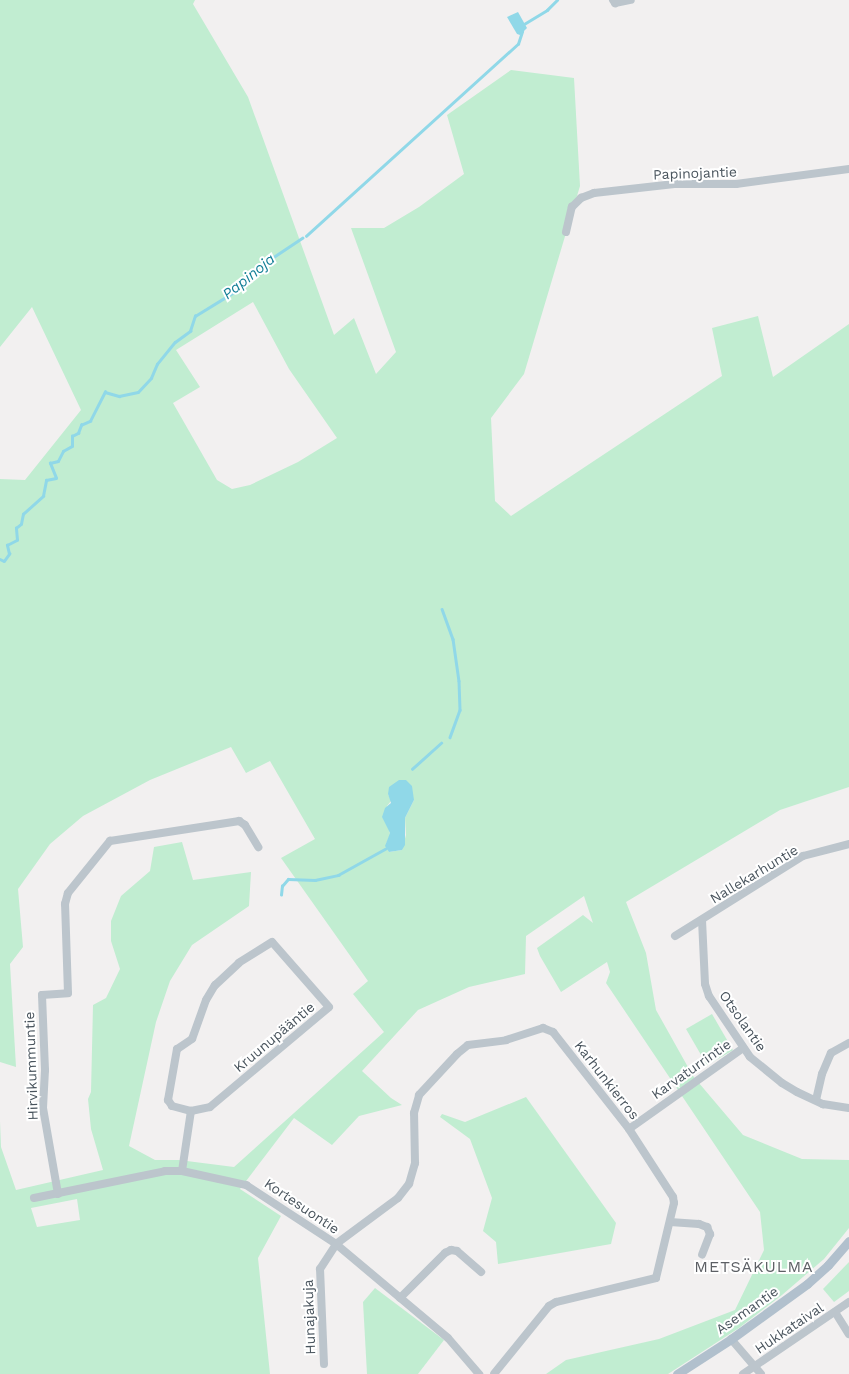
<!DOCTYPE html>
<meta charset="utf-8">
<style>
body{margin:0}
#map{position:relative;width:849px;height:1374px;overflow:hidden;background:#f2f0f0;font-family:"Work Sans",sans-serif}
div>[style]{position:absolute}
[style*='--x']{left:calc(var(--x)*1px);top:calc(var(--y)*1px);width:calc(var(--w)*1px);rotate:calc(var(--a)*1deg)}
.green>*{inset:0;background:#c1edd1;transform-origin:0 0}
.water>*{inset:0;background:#90d8e8}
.stream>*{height:2.5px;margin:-1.25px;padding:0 1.25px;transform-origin:1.25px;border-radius:1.25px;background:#90d8e8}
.minor>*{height:8px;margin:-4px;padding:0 4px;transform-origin:4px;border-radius:4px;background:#bcc5cc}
.major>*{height:9px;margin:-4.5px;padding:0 4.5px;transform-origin:4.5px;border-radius:4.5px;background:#b1c0cd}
span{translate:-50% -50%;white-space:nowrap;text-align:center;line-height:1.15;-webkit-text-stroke:4px #fff;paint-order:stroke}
.street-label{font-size:14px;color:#49545d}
.water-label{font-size:15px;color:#137f97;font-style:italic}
.quarter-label{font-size:16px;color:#5d6065;letter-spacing:1px}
</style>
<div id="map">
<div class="green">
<div style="clip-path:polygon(evenodd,0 0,195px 0,193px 4px,248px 97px,334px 335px,354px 318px,376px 374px,396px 352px,351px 228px,384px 228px,419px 207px,464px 174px,447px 115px,511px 70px,574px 78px,580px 186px,524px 374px,491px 418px,495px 501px,511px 516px,722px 376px,712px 328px,758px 316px,773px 377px,849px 324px,849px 787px,780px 810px,626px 902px,646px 953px,656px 1010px,693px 1076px,743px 1135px,802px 1159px,849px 1160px,849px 1228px,824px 1259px,782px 1295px,739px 1328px,668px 1374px,546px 1374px,566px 1360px,659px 1339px,735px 1310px,764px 1250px,760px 1212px,606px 983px,610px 972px,607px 962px,561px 992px,540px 956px,537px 948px,572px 923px,583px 915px,593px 923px,584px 896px,526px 936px,525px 974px,469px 987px,418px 1010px,362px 1071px,391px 1098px,402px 1105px,359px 1116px,332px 1145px,294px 1118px,240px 1189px,281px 1216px,258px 1258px,270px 1374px,0 1374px,0 1121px,1px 1147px,16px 1190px,103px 1170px,91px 1129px,88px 1099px,91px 1092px,93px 1005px,106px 998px,120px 969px,111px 941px,111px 921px,121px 896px,150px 871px,154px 847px,182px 842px,193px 880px,251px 872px,249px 906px,192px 945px,170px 981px,156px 1022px,129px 1146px,155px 1160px,179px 1160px,234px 1167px,384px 1032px,353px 994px,368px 981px,281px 858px,315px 839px,270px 761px,246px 773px,231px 747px,150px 780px,83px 816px,50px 844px,18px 889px,23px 947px,10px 964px,16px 1067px,0 1062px,0 479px,25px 480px,81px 410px,32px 307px,0 347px,0 0,253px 302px,289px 369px,337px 438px,298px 462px,250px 485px,232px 489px,217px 480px,173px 403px,200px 387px,176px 350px,253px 302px,0 0,388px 794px,414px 800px,405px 818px,406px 835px,402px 850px,389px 852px,386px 844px,390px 835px,387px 806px,391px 801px,388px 794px,0 0,77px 1199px,80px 1220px,37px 1227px,31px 1208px,77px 1199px)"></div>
<div style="left:712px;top:1014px;width:42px;height:30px;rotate:60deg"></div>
<div style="clip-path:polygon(526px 1097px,616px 1223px,611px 1244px,498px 1264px,496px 1242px,483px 1231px,492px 1198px,470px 1139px,440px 1117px,442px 1114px,465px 1122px)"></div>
<div style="clip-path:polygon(849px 1262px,849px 1291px,834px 1302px,823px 1289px)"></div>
<div style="clip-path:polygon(375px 1288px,444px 1340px,418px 1374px,367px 1374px,363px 1302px)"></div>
</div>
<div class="water">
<div style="clip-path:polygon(518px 12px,527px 28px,520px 35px,517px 34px,507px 17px)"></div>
<div style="clip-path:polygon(399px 780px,406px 780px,412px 786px,414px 800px,405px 818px,405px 845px,402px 850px,389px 852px,385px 846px,390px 833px,382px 817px,385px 808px,391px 803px,388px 794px,389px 787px)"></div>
</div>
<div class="stream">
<div style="--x:524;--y:24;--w:27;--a:-31"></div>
<div style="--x:547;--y:10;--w:14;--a:-45"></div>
<div style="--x:306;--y:236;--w:286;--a:-42.2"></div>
<div style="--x:518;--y:44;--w:13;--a:-72"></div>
<div style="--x:0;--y:559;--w:4;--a:27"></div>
<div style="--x:4;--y:561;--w:9;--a:-54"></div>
<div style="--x:9;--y:554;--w:9;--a:-103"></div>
<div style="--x:7;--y:545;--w:11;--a:-27"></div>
<div style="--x:17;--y:540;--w:12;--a:-95"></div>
<div style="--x:16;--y:528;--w:6;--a:-39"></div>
<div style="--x:21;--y:524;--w:10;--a:-79"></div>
<div style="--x:23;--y:514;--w:27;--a:-42"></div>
<div style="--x:43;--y:496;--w:16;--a:-79"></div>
<div style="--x:46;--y:480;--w:10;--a:-11"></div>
<div style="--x:56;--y:478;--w:16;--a:-112"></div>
<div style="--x:50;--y:463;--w:8;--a:-14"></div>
<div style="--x:58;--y:461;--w:11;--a:-63"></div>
<div style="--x:63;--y:451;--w:10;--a:-29"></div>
<div style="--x:72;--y:446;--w:10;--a:-90"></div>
<div style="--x:72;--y:436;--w:7;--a:-27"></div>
<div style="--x:78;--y:433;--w:9;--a:-69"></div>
<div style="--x:81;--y:425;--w:10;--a:-24"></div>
<div style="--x:90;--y:421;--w:33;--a:-63"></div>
<div style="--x:105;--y:392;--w:15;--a:16"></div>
<div style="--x:119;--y:396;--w:19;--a:-12"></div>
<div style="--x:138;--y:392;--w:19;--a:-47"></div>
<div style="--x:151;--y:378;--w:15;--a:-67"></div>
<div style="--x:157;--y:364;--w:28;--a:-51"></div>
<div style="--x:175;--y:342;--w:19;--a:-36"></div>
<div style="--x:190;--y:331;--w:16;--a:-72"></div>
<div style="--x:195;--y:316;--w:46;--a:-31.6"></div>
<div style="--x:234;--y:292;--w:30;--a:-48"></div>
<div style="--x:254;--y:270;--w:58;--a:-33.7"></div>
<div style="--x:442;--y:609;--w:32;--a:70"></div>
<div style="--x:453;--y:639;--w:42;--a:81.9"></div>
<div style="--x:459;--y:681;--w:29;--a:88"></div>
<div style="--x:460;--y:710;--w:29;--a:110"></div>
<div style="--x:412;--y:769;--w:39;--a:-42"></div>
<div style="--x:281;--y:895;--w:9;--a:-84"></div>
<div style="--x:282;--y:886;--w:9;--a:-49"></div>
<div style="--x:288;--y:879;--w:27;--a:2"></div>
<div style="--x:315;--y:880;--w:24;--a:-12"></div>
<div style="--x:338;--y:875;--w:54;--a:-29"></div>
</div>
<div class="minor">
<div style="--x:613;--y:0;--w:4;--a:56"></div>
<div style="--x:615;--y:3;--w:16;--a:-11"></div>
<div style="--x:566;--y:232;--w:26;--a:-77"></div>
<div style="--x:572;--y:207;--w:13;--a:-45"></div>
<div style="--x:581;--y:198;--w:14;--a:-21"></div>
<div style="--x:594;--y:193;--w:81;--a:-6.4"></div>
<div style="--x:674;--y:184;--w:62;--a:0"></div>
<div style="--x:736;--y:184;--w:114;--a:-7.6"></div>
<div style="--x:702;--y:920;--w:64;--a:87.3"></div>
<div style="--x:705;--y:984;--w:13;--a:72"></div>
<div style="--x:709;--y:996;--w:73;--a:56.1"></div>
<div style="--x:750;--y:1057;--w:41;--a:39.1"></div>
<div style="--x:782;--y:1083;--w:17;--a:31"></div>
<div style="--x:797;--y:1092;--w:29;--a:25"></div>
<div style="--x:823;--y:1104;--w:26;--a:9"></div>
<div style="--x:675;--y:936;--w:151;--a:-32"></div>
<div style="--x:803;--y:856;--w:48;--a:-14.6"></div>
<div style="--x:816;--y:1100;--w:27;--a:-77"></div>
<div style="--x:822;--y:1074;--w:23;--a:-67"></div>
<div style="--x:831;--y:1053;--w:21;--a:-29"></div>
<div style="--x:629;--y:1129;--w:140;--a:-35.4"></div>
<div style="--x:182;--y:1171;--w:61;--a:-81.5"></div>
<div style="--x:191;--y:1111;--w:19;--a:-12"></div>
<div style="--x:210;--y:1107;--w:155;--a:-40"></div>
<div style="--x:329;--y:1007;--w:86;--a:-131.2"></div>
<div style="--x:272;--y:942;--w:39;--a:148"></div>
<div style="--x:239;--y:963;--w:33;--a:137"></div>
<div style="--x:215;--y:985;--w:17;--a:121"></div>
<div style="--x:206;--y:1000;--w:41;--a:109.7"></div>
<div style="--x:192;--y:1039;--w:18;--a:146"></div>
<div style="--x:177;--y:1049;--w:52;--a:100"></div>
<div style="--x:168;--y:1100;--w:7;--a:56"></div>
<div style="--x:172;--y:1106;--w:20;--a:15"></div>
<div style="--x:58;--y:1194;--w:87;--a:-99.9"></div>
<div style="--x:43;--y:1108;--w:38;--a:-87"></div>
<div style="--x:45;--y:1070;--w:75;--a:-92.3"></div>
<div style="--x:42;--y:995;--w:26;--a:-4"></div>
<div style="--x:68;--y:993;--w:89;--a:-91.9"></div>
<div style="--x:65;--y:904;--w:11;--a:-75"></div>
<div style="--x:68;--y:893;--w:67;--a:-51.1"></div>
<div style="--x:110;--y:841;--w:131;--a:-8.8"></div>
<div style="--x:239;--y:821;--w:7;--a:34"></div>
<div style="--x:245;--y:825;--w:26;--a:59"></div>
<div style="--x:34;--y:1198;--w:134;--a:-11.6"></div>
<div style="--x:165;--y:1171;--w:17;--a:0"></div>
<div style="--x:182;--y:1171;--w:66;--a:12.3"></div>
<div style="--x:246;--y:1185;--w:108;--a:33.2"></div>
<div style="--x:336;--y:1244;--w:146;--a:40"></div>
<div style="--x:448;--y:1338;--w:48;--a:49.3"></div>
<div style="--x:670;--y:1222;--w:29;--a:4"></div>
<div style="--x:699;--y:1224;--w:9;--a:21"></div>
<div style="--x:707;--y:1227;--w:8;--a:67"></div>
<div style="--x:710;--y:1234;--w:22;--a:111"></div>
<div style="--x:400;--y:1298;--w:64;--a:-45"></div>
<div style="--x:445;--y:1253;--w:7;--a:-27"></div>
<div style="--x:451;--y:1250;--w:6;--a:9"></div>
<div style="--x:457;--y:1251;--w:32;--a:41"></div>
<div style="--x:835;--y:1312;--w:26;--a:58"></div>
<div style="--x:731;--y:1339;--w:46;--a:49.4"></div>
<div style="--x:324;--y:1364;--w:95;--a:-92.4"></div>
<div style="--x:320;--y:1269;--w:30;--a:-57"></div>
<div style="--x:336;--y:1244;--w:77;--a:-36.6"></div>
<div style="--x:398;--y:1198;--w:18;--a:-52"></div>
<div style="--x:409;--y:1184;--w:22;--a:-74"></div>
<div style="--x:415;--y:1163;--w:50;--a:-91.1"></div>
<div style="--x:414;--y:1113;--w:19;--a:-74"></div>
<div style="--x:419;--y:1095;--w:56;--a:-47.2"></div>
<div style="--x:457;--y:1054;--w:14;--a:-39"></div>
<div style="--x:468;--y:1045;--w:38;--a:-7"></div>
<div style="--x:506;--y:1040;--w:39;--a:-18"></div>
<div style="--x:543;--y:1028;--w:11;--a:22"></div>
<div style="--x:553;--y:1032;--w:123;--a:51.9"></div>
<div style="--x:629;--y:1129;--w:81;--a:57.1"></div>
<div style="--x:673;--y:1197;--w:6;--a:81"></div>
<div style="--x:674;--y:1203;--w:77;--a:103.5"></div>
<div style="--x:656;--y:1278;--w:103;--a:166.5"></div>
<div style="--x:556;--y:1302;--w:8;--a:150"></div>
<div style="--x:549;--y:1306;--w:87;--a:129"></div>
<div style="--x:743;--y:1374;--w:128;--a:-34.2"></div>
</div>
<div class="major">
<div style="--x:677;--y:1374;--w:64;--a:-32.9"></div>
<div style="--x:731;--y:1339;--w:94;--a:-35.9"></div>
<div style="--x:807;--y:1284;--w:28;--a:-42"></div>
<div style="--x:828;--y:1265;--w:32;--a:-49"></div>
</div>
<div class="street-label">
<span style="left:695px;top:173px;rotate:-2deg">Papinojantie</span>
<span style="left:754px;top:874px;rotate:-31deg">Nallekarhuntie</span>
<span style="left:743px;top:1021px;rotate:55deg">Otsolantie</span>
<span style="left:274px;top:1037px;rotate:-40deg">Kruunupääntie</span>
<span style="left:31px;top:1066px;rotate:-92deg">Hirvikummuntie</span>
<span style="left:691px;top:1069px;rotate:-35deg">Karvaturrintie</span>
<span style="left:607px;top:1080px;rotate:52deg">Karhunkierros</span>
<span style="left:302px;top:1206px;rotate:34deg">Kortesuontie</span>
<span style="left:747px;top:1310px;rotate:-35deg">Asemantie</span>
<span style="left:309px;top:1317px;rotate:-92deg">Hunajakuja</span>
<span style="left:789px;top:1328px;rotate:-34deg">Hukkataival</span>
</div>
<div class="water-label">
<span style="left:249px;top:277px;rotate:-39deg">Papinoja</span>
</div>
<div class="quarter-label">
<span style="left:754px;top:1267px">METSÄKULMA</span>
</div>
</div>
